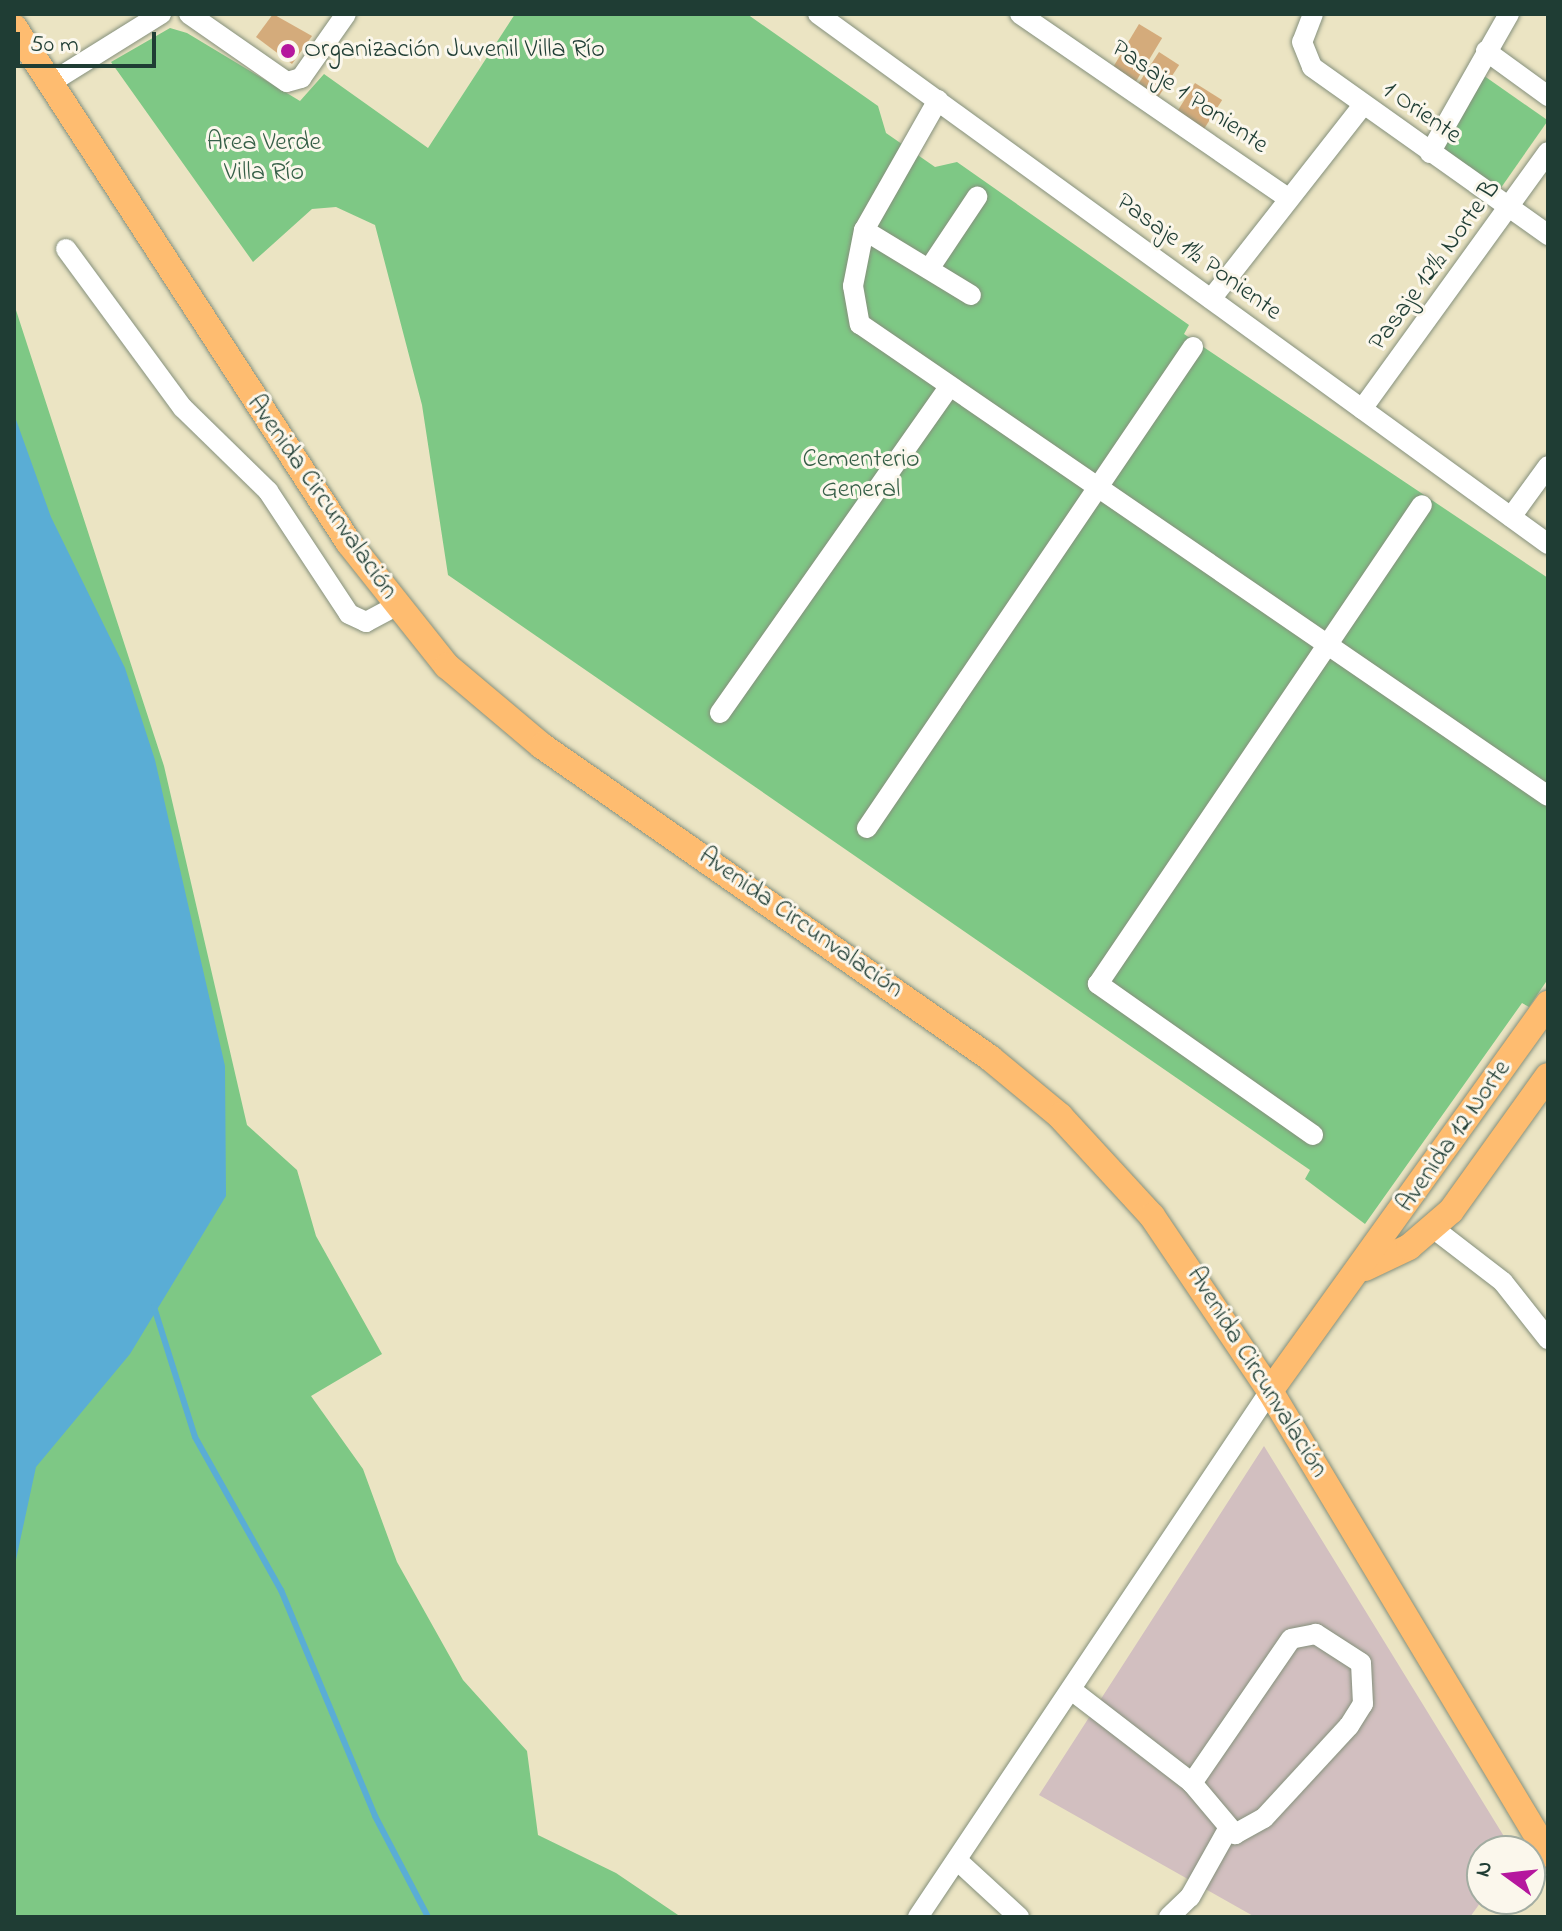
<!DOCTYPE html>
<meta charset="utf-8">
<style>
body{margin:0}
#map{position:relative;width:1562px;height:1931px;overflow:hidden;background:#ebe4c3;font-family:"Indie Flower",sans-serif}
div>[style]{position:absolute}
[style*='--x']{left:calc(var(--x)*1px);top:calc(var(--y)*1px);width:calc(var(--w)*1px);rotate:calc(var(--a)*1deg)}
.industrial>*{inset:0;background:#d2bfc0}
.green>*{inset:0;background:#7ec885;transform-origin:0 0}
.water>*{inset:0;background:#5aadd5}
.stream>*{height:6px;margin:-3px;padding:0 3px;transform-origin:3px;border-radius:3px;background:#5aadd5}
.building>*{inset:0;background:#d4ab7b;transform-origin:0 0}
.roads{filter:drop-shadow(0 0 2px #85907c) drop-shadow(0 0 2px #85907c)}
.minor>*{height:20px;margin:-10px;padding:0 10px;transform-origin:10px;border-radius:10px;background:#fff}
.major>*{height:26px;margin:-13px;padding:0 13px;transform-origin:13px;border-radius:13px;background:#febc70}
.dots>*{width:22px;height:22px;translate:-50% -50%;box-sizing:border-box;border:4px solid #fbf7ec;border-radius:50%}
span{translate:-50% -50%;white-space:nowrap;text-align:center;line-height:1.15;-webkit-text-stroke:6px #fbf7ec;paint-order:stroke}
.poi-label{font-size:26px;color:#1f3d34}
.left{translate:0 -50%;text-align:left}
.street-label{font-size:26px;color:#1f3d34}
.park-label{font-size:26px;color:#376048}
.frame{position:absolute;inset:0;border:16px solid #1f3d34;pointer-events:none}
.north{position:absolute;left:1466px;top:1835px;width:80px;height:80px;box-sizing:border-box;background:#fbf7ec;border:2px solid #a3ada2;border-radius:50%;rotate:285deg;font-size:22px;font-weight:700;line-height:32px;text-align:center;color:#1f3d34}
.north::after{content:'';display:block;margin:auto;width:28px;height:36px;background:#b5179e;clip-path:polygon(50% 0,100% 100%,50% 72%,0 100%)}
.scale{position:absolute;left:16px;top:32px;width:140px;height:36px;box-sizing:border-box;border:4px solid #1f3d34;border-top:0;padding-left:10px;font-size:24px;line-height:28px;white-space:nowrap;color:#1f3d34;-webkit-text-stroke:6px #fbf7ec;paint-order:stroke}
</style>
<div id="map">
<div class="industrial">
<div style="clip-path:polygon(1264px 1446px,1513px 1851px,1482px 1851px,1483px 1899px,1470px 1917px,1255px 1917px,1039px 1795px)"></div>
</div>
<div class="green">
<div style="clip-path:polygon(515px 14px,747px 14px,878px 106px,886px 133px,935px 167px,957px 162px,1189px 325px,1184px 334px,1548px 578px,1548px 979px,1529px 1007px,1522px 1003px,1365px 1224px,1305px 1179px,1310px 1170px,448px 575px,422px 405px,375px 225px,336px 207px,312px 209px,253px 262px,111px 62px,170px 28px,187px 33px,300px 101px,324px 74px,428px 148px)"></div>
<div style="left:1480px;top:73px;width:83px;height:85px;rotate:35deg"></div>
<div style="clip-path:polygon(14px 304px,164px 766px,247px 1125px,297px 1170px,316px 1236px,382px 1354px,311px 1396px,363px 1469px,397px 1562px,463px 1680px,527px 1751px,538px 1835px,616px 1873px,681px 1917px,14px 1917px)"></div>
</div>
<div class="water">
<div style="clip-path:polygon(14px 414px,51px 517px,125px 668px,155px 760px,225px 1066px,226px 1196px,130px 1354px,36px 1467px,14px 1569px)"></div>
</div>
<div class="stream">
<div style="--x:154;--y:1307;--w:136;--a:72.5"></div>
<div style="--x:195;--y:1437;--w:176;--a:60.7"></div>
<div style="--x:281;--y:1590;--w:245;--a:67.4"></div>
<div style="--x:375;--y:1816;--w:114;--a:62.3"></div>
</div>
<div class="building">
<div style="clip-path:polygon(273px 14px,312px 36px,292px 64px,256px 37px)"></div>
<div style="left:1139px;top:24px;width:27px;height:53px;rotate:31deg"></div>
<div style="left:1159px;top:52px;width:24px;height:40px;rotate:33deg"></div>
<div style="left:1195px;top:83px;width:32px;height:38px;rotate:32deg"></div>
</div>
<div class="roads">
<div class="minor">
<div style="--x:189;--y:14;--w:119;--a:34.8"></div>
<div style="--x:287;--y:82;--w:15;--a:-16"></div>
<div style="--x:301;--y:78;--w:78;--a:-54.9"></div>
<div style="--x:818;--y:14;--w:902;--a:35.98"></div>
<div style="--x:1020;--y:14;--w:325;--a:34.5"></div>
<div style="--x:1313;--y:14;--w:30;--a:111"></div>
<div style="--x:1302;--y:42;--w:27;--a:68"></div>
<div style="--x:1312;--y:67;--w:290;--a:35.4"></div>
<div style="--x:1486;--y:51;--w:77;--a:36"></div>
<div style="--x:50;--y:83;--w:131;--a:-31.9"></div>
<div style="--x:938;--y:100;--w:150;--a:119.6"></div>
<div style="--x:864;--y:230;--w:57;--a:101.1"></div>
<div style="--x:853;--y:286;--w:39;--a:80"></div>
<div style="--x:860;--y:324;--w:834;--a:34.45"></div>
<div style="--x:1430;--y:153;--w:160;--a:-60.4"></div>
<div style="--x:864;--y:230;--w:125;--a:31.3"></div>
<div style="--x:66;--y:249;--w:197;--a:53.7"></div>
<div style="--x:183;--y:408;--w:119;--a:44.3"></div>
<div style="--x:268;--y:491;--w:147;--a:56.6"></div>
<div style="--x:349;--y:614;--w:19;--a:25"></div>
<div style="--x:366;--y:622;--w:34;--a:-28"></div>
<div style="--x:929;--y:269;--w:87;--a:-56.3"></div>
<div style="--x:1211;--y:299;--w:246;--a:-51.9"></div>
<div style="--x:1362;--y:409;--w:317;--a:-54.1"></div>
<div style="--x:1511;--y:517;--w:63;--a:-54"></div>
<div style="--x:720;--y:713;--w:396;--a:-54.9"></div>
<div style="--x:867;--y:828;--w:581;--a:-55.87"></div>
<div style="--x:1313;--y:1135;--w:263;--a:-144.9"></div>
<div style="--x:1098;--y:984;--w:578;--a:-55.93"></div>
<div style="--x:1433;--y:1228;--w:88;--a:37.6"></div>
<div style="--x:1503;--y:1282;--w:73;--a:51.7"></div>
<div style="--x:1074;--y:1692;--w:149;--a:37.6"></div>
<div style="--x:1192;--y:1783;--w:67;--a:49.9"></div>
<div style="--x:1235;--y:1834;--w:33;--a:-29"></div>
<div style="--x:1264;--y:1818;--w:125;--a:-47.3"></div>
<div style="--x:1349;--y:1726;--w:26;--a:-58"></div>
<div style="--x:1363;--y:1704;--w:41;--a:-92.8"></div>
<div style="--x:1361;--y:1663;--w:54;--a:-147.2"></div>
<div style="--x:1316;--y:1634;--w:25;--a:169"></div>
<div style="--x:1291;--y:1639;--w:175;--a:124.5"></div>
<div style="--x:958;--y:1861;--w:83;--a:42.6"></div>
<div style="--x:918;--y:1917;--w:633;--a:-56.21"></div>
<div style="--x:1169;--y:1917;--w:29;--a:-44"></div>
<div style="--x:1190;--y:1897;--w:76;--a:-60.7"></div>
</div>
<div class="major">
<div style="--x:14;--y:27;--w:615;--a:57.01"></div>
<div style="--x:349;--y:543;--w:157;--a:51.5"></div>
<div style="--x:447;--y:666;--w:124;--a:40.1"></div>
<div style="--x:542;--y:746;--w:546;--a:34.85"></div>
<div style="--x:990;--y:1058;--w:91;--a:39.6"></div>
<div style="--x:1060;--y:1116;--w:136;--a:47.4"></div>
<div style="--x:1152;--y:1216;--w:211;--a:56"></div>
<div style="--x:1270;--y:1391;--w:540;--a:59.02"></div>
<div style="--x:1365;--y:1268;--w:49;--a:-25.5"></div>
<div style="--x:1409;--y:1247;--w:55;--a:-40.6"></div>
<div style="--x:1451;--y:1211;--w:166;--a:-54.3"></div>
<div style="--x:1270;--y:1391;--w:477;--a:-54.3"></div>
</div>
</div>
<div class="dots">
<div style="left:288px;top:51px;background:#b5179e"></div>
</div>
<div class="poi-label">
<span class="left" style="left:304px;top:51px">Organización Juvenil Villa Río</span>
</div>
<div class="street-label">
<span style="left:1189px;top:98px;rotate:34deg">Pasaje 1 Poniente</span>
<span style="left:1421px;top:114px;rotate:35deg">1 Oriente</span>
<span style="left:1198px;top:258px;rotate:36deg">Pasaje 1½ Poniente</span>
<span style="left:1436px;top:266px;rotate:-54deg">Pasaje 12½ Norte B</span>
<span style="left:321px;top:498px;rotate:55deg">Avenida Circunvalación</span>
<span style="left:800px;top:924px;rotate:35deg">Avenida Circunvalación</span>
<span style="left:1455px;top:1137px;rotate:-55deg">Avenida 12 Norte</span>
<span style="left:1256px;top:1373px;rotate:58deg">Avenida Circunvalación</span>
</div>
<div class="park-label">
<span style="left:264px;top:159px">Area Verde<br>Villa Río</span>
<span style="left:861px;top:476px">Cementerio<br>General</span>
</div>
<div class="frame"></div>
<div class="north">N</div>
<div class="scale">50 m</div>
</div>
